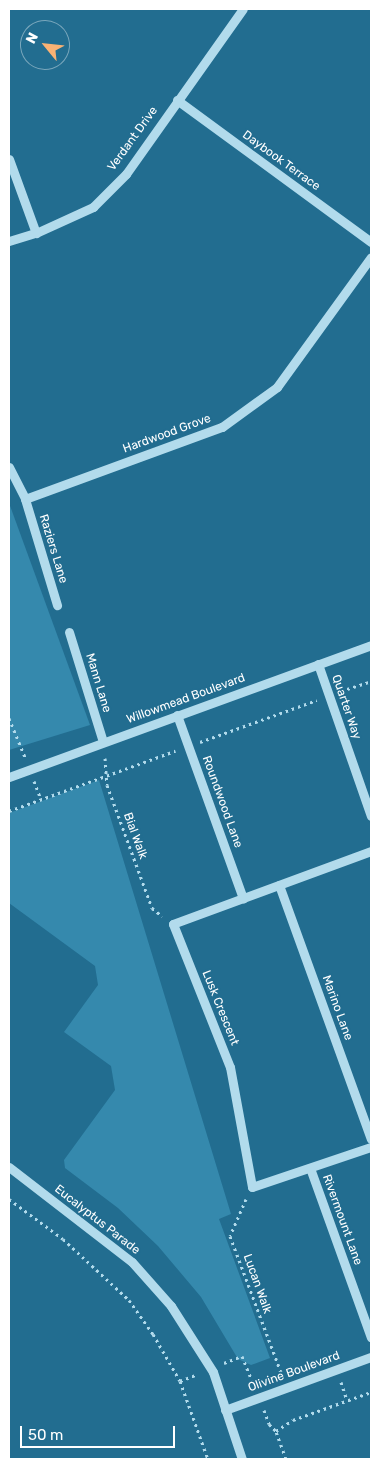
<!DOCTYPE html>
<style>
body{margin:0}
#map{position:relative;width:380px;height:1468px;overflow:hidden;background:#226d90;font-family:Rubik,sans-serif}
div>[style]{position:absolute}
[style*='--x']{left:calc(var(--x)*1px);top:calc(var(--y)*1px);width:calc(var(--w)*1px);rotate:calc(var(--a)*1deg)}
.green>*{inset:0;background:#3589ad}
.path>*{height:3px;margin-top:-1.5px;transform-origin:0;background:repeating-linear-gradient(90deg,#b2dbec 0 2.5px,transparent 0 6.5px)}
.minor>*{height:9px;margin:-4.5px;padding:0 4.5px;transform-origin:4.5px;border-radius:4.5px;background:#b2dbec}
span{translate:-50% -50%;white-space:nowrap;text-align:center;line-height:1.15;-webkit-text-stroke:4px #226d90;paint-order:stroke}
.street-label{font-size:12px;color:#fff}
.frame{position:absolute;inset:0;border:10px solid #fff;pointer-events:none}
.north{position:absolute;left:20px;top:20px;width:50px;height:50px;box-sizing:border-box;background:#226d90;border:1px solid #7aa7bc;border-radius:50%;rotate:298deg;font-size:14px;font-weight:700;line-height:20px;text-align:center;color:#fff}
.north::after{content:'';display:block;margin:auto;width:18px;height:22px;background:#f9b274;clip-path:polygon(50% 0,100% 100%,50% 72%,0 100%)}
.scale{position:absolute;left:20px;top:1426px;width:155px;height:22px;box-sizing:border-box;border:2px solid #fff;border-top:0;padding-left:6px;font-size:15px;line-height:18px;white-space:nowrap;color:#fff;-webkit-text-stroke:4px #226d90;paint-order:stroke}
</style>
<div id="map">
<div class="green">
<div style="clip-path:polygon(9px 503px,90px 725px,9px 750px)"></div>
<div style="clip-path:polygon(99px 780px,231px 1214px,219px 1219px,270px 1358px,251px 1365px,238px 1359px,201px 1297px,158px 1246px,118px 1208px,65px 1168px,64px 1160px,115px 1090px,111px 1066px,64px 1032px,98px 985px,95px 966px,9px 903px,9px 813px)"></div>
</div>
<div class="path">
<div style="--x:341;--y:691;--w:32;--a:-18"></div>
<div style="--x:9;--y:718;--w:42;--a:67.7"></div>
<div style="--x:200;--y:742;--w:124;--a:-19.7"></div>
<div style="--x:105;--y:758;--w:27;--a:86"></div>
<div style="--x:107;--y:785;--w:131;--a:69.9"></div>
<div style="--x:152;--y:908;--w:13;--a:39"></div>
<div style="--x:34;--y:781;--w:19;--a:69"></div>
<div style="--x:9;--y:811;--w:177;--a:-19.9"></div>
<div style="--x:9;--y:1199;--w:67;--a:36.5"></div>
<div style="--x:63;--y:1239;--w:90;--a:42.7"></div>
<div style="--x:129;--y:1300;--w:42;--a:54.8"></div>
<div style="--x:153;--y:1334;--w:54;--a:60.1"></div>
<div style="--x:180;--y:1381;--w:83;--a:70.3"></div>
<div style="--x:246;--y:1199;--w:40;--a:113.4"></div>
<div style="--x:230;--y:1236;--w:148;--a:69.5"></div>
<div style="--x:224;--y:1363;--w:19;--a:-21"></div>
<div style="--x:242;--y:1356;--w:32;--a:68"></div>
<div style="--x:180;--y:1381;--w:19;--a:-21"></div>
<div style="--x:341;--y:1382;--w:19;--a:72"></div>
<div style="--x:264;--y:1410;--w:15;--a:70"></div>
<div style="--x:269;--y:1424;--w:10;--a:45"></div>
<div style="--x:286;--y:1459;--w:30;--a:-110"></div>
<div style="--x:276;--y:1431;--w:20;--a:-33"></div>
<div style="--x:293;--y:1420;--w:83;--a:-19.7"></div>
</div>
<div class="minor">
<div style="--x:177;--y:100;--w:240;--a:36.2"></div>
<div style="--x:9;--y:159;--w:79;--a:70"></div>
<div style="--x:9;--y:241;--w:28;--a:-17"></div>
<div style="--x:36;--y:233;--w:63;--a:-24.5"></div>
<div style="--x:93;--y:207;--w:47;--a:-45"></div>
<div style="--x:126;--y:174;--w:202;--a:-54.7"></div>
<div style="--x:9;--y:467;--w:36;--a:63"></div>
<div style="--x:25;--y:499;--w:210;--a:-20.1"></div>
<div style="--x:222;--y:427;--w:68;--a:-36"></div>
<div style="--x:277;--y:387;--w:160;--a:-54.1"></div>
<div style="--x:25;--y:499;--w:111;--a:73.2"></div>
<div style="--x:69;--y:632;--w:115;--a:72.8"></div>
<div style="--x:318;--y:664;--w:161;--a:70.8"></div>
<div style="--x:177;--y:715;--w:195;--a:70.2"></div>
<div style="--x:9;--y:777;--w:385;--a:-20"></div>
<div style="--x:371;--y:851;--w:211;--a:159.8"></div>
<div style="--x:173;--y:924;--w:154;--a:68.3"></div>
<div style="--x:230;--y:1067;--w:122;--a:79.6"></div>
<div style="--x:252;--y:1187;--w:126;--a:-18.6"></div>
<div style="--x:279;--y:885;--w:270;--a:70.1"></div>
<div style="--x:9;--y:1167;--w:155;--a:37.7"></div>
<div style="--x:132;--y:1262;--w:59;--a:48.4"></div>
<div style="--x:171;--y:1306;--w:78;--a:57.5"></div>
<div style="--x:213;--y:1372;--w:92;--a:71.6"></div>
<div style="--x:310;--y:1168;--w:180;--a:70.2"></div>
<div style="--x:225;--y:1410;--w:155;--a:-20"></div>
</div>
<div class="street-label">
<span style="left:133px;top:139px;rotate:-54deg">Verdant Drive</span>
<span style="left:281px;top:161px;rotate:36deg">Daybook Terrace</span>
<span style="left:167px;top:434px;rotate:-20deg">Hardwood Grove</span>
<span style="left:53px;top:549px;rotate:73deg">Raziers Lane</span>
<span style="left:98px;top:683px;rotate:73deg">Mann Lane</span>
<span style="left:186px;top:699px;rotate:-20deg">Willowmead Boulevard</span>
<span style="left:346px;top:707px;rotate:71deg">Quarter Way</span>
<span style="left:222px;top:802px;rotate:70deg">Roundwood Lane</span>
<span style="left:135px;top:836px;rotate:70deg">Bial Walk</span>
<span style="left:220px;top:1008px;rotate:68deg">Lusk Crescent</span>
<span style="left:337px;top:1008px;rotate:70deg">Marino Lane</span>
<span style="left:97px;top:1220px;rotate:38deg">Eucalyptus Parade</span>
<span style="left:342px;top:1220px;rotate:70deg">Rivermount Lane</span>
<span style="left:257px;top:1284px;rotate:70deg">Lucan Walk</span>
<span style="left:294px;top:1372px;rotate:-20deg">Olivine Boulevard</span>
</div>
<div class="frame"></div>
<div class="north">N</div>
<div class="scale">50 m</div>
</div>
